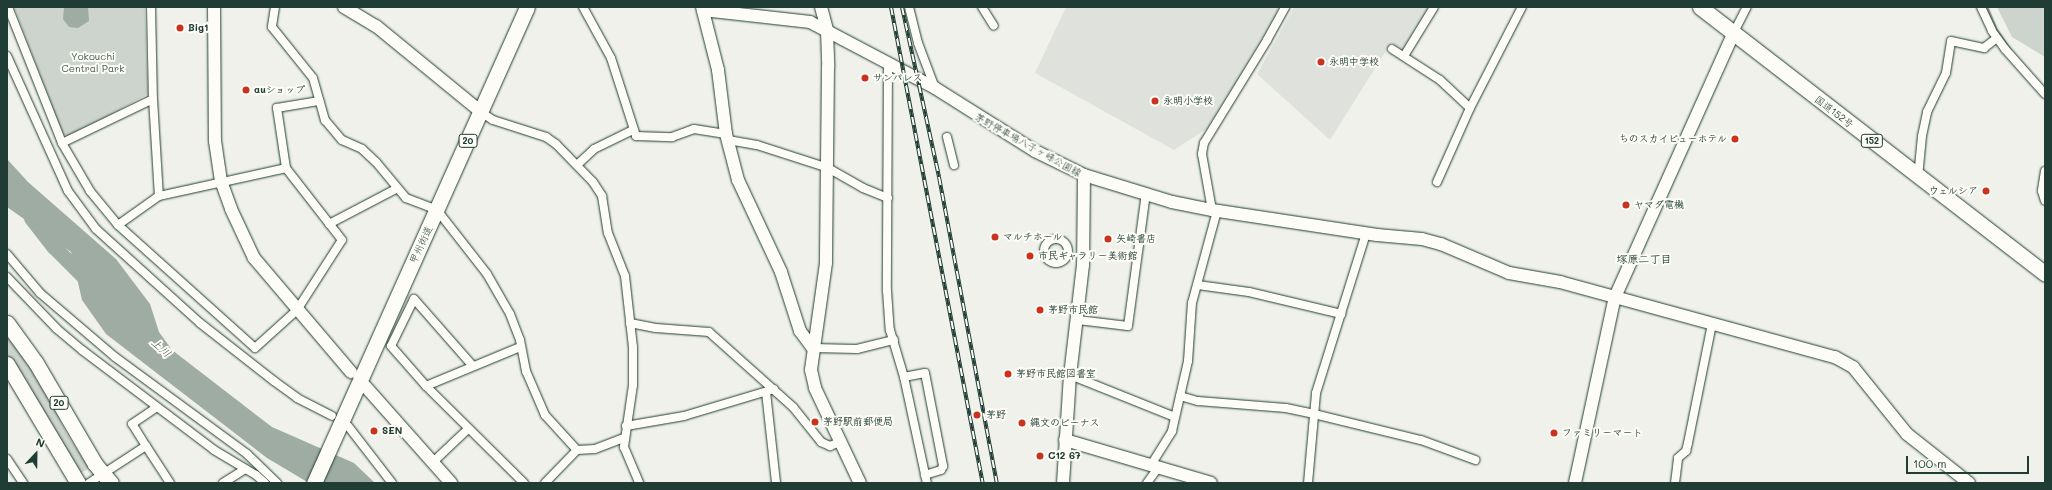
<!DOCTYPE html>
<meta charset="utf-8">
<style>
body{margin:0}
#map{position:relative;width:2052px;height:490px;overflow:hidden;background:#f0f1eb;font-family:Mali,"Klee One",sans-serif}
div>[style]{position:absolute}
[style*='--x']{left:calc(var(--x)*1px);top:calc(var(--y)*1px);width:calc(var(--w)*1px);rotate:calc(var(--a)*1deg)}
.built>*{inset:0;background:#dfe2dc}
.green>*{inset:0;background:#cdd3cd}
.water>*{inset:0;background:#9faca4}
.stream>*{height:2.5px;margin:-1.25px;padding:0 1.25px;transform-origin:1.25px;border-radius:1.25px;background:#9faca4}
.river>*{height:15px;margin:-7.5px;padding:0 7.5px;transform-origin:7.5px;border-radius:7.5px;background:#9faca4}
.roads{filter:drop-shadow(0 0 1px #1f3d34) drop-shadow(0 0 1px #1f3d34)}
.street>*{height:8px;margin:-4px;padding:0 4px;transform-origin:4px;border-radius:4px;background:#fdfcf7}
.street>.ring{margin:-4px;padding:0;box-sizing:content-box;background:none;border:8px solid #fdfcf7;border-radius:50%}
.secondary>*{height:12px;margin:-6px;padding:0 6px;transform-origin:6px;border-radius:6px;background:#fdfcf7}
.highway>*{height:15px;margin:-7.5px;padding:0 7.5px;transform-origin:7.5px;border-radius:7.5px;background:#fdfcf7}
.rail>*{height:4px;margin-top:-2px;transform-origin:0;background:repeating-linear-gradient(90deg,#fdfcf7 0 8px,#1f3d34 0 16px);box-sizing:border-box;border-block:1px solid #1f3d34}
.dots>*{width:11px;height:11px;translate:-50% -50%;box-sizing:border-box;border:2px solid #fdfcf7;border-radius:50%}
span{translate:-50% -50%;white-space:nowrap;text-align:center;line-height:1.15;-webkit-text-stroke:4px #fdfcf7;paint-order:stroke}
.shield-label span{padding:1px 3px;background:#fdfcf7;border:1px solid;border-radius:3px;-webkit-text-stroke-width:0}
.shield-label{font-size:9px;color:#1f3d34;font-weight:700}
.poi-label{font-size:10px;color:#1f3d34;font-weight:700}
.left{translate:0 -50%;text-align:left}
.right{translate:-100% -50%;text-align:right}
.park-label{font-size:10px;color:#425b53}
.street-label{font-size:10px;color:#1f3d34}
.neighbourhood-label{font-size:11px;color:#1f3d34;font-weight:700}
.water-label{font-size:11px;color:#455e56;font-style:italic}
.frame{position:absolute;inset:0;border:8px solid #1f3d34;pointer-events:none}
.north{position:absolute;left:16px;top:434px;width:40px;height:40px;-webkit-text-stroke:3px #fdfcf7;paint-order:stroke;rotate:22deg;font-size:11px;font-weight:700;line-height:16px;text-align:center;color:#1f3d34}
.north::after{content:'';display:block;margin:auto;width:14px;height:18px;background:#1f3d34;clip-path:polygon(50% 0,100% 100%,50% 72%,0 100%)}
.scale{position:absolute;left:1906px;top:456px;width:123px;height:18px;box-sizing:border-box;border:2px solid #1f3d34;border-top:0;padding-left:5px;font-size:12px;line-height:14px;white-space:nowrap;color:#1f3d34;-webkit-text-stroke:3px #fdfcf7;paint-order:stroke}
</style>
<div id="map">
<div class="built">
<div style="clip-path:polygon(1066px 7px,1279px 7px,1271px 28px,1208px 128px,1174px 150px,1035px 73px)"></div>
<div style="clip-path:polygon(1294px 7px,1429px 7px,1403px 50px,1391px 43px,1330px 140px,1257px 74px)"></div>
</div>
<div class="green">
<div style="clip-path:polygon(14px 7px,145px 7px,148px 94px,69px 137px,63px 134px)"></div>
<div style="clip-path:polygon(1997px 7px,2045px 7px,2045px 57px,2012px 37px)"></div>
<div style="clip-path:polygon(7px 329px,31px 364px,67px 434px,89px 468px,78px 475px,7px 355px)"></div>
</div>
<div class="water">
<div style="clip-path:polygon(64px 7px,88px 7px,89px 21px,78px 28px,69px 27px,63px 19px)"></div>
<div style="clip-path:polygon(7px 159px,28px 182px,116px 259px,150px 304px,159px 332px,172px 350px,272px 427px,354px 463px,375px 483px,309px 483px,267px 458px,106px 334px,82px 300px,71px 252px,7px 207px)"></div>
</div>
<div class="stream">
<div style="--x:1987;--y:7;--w:25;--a:67"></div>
<div style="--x:1997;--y:30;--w:23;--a:56"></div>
</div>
<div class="river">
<div style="--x:31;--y:218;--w:37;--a:52"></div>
<div style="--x:54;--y:247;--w:49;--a:45"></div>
</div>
<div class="roads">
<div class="street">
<div style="--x:8;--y:7;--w:146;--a:68.3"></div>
<div style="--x:62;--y:143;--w:56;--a:59.7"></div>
<div style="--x:90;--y:191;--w:44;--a:50.5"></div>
<div style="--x:118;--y:225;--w:184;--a:41.9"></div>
<div style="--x:255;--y:348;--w:57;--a:-42.1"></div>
<div style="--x:297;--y:310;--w:83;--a:-57.3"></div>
<div style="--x:342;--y:240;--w:91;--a:-127.9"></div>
<div style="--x:286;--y:168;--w:61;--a:-98.5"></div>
<div style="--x:277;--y:108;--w:43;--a:-9.5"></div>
<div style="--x:151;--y:7;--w:92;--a:88.8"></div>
<div style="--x:153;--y:99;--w:97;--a:86.5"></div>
<div style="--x:275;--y:7;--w:20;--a:99"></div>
<div style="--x:272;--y:27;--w:65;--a:51.2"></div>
<div style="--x:313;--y:78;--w:44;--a:74.1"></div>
<div style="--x:325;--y:120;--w:26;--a:50"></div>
<div style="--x:342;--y:140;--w:22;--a:24"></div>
<div style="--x:362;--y:149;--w:19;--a:43"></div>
<div style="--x:376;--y:162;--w:47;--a:50.2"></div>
<div style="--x:406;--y:198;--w:33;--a:21"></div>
<div style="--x:437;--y:210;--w:81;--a:52"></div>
<div style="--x:487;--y:274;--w:46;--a:60.1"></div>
<div style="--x:510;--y:314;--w:28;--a:69"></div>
<div style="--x:520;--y:340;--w:32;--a:79"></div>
<div style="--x:526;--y:371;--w:48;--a:66.6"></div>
<div style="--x:545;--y:415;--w:47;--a:47.6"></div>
<div style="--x:577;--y:450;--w:18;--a:-3"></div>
<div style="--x:595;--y:449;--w:30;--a:-21"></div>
<div style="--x:583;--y:7;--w:58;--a:61.2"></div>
<div style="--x:611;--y:58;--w:82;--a:72.2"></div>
<div style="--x:636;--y:136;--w:36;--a:2"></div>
<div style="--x:672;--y:137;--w:23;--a:-20"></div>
<div style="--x:694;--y:129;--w:32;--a:9"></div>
<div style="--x:909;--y:7;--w:37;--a:76"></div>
<div style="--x:918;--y:43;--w:48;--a:69.3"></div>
<div style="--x:982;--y:7;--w:22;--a:58"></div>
<div style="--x:1981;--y:7;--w:26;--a:65"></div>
<div style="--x:1992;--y:31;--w:22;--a:54"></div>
<div style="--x:2005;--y:49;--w:60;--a:48.4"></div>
<div style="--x:1733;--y:34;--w:30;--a:-63"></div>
<div style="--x:1392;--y:49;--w:57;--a:32.9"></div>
<div style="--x:1440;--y:80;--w:41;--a:43"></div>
<div style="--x:7;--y:56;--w:148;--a:65.7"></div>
<div style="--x:68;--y:191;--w:47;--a:53.6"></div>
<div style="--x:96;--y:229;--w:140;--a:42.1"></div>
<div style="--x:200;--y:323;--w:94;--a:38.1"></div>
<div style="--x:274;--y:381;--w:29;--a:36"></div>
<div style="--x:297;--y:398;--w:39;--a:27"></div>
<div style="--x:1404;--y:56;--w:57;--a:-58.5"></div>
<div style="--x:888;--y:64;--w:227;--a:90.3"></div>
<div style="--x:887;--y:291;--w:39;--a:86"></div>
<div style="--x:890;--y:330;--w:49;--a:73.4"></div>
<div style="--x:904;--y:377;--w:108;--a:77.8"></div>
<div style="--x:481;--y:112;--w:14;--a:34"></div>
<div style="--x:493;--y:120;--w:56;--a:17.8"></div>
<div style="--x:546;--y:137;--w:12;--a:35"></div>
<div style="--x:556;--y:144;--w:53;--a:45.8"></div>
<div style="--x:593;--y:182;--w:17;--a:57"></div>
<div style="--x:602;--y:196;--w:37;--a:81"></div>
<div style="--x:608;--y:233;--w:46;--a:68.4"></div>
<div style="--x:625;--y:276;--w:71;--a:83.6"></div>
<div style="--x:633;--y:347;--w:38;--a:90"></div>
<div style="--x:633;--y:385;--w:63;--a:98.3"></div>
<div style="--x:624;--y:447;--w:39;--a:67"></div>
<div style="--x:947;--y:137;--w:29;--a:76"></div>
<div style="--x:728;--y:140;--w:29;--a:10"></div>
<div style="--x:757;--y:145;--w:75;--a:17.9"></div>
<div style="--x:828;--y:168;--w:40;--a:29.7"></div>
<div style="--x:863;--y:188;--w:27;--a:22"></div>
<div style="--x:62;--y:143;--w:101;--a:-25.8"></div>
<div style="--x:577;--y:165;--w:23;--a:-43"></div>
<div style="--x:594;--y:149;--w:43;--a:-26"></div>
<div style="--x:2045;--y:171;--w:20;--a:99"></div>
<div style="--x:2042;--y:191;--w:10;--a:73"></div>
<div style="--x:1918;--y:177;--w:41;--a:-84.4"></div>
<div style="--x:1922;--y:136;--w:25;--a:-78"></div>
<div style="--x:1927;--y:112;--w:43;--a:-64"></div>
<div style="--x:1946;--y:73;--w:32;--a:-81"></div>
<div style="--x:1951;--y:41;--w:34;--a:12"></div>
<div style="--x:1984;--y:48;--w:16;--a:-38"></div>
<div style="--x:1437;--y:182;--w:81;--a:-66"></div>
<div style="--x:1470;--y:108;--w:114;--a:-62.8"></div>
<div style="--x:1212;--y:210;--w:57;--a:-100.1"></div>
<div style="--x:1202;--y:154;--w:11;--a:-80"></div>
<div style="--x:1204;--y:143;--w:121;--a:-58.5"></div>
<div style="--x:1267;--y:40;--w:38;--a:-61"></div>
<div style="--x:329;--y:224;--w:76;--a:-27.6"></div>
<div style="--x:118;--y:225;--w:50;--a:-35.3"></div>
<div style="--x:159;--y:196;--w:130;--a:-12.4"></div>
<div class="ring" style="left:1044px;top:239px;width:16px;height:16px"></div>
<div style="--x:7;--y:254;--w:51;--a:49.8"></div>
<div style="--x:40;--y:293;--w:99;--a:40.5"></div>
<div style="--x:115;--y:357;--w:164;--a:36.3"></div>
<div style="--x:247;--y:454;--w:42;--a:44"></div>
<div style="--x:7;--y:277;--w:72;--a:46.1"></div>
<div style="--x:57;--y:329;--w:33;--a:40"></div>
<div style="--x:82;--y:350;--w:166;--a:37.1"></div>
<div style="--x:214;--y:450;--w:49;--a:30.8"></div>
<div style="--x:256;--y:475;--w:12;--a:42"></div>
<div style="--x:1198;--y:285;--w:51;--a:7.8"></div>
<div style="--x:1249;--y:292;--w:95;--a:13.4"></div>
<div style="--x:1078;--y:320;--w:50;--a:6.8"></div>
<div style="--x:1128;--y:326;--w:134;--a:-82.3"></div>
<div style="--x:630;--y:323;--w:26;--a:11"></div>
<div style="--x:656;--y:328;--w:53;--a:4.3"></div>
<div style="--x:709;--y:332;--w:113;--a:41.8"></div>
<div style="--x:793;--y:407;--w:45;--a:51.3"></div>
<div style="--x:821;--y:442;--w:10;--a:24"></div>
<div style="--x:830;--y:446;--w:11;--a:-22"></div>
<div style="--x:813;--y:348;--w:44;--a:1.3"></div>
<div style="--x:857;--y:349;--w:38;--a:-14"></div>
<div style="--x:472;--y:365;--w:88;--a:-131.3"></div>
<div style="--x:414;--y:299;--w:52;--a:116.1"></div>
<div style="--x:391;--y:346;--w:53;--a:48.8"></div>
<div style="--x:426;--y:386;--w:138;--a:44.7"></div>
<div style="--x:1070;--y:375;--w:113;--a:21.8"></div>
<div style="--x:904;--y:377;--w:21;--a:-11"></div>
<div style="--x:925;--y:373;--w:95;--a:79"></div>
<div style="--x:943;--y:466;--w:4;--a:117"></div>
<div style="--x:941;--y:470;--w:17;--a:163"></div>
<div style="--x:426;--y:386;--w:102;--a:-22.5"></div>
<div style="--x:766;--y:392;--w:92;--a:83.7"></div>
<div style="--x:1180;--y:396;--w:19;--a:16"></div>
<div style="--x:1198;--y:401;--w:88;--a:4.5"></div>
<div style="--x:1286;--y:408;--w:29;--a:12"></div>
<div style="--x:1314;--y:414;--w:110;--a:13.7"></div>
<div style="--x:1421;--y:440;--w:58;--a:20.3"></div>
<div style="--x:348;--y:426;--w:72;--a:52.3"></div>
<div style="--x:626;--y:426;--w:59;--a:-9.8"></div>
<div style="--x:684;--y:416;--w:94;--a:-16.7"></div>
<div style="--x:146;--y:446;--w:44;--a:57"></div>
<div style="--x:7;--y:459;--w:29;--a:56"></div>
<div style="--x:432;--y:463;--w:50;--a:-43.4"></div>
<div style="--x:1151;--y:465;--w:40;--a:-58"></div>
<div style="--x:1172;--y:431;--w:72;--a:-77.1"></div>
<div style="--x:1188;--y:361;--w:58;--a:-86.1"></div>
<div style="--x:1192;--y:303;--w:95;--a:-74.8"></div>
<div style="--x:89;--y:483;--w:68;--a:-33"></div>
<div style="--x:146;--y:446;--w:26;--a:-122"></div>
<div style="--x:132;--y:424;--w:29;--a:-34"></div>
<div style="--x:223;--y:483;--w:26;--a:-32"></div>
<div style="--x:545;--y:483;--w:46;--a:-45.9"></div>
<div style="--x:1147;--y:483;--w:19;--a:-54"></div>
<div style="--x:1308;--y:483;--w:90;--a:-84.9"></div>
<div style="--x:1316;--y:393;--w:168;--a:-72.6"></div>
<div style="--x:1675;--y:483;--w:25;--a:-83"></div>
<div style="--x:1678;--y:458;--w:11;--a:-41"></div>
<div style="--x:1686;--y:451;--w:8;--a:-76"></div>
<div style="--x:1688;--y:443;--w:121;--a:-78.6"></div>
</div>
<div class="secondary">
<div style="--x:214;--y:7;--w:134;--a:89.6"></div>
<div style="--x:215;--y:141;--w:40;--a:81.5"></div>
<div style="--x:221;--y:181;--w:30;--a:70"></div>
<div style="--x:231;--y:209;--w:54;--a:64.9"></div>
<div style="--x:254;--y:258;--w:150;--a:49.6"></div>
<div style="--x:344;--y:7;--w:37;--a:31"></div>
<div style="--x:376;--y:26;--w:136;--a:39.3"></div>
<div style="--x:702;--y:7;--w:65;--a:75.7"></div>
<div style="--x:718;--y:70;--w:64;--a:82.9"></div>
<div style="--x:726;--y:134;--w:48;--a:75.4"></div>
<div style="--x:738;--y:180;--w:102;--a:64.9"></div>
<div style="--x:781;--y:272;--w:62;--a:72.1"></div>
<div style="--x:800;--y:331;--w:21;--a:53"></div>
<div style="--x:821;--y:7;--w:24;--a:75"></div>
<div style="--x:827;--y:30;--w:37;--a:88"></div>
<div style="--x:828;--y:67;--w:196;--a:90.6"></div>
<div style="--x:826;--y:263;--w:108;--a:98"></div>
<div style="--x:811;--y:370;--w:18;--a:77"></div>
<div style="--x:815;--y:388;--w:105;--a:64.7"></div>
<div style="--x:703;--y:10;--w:108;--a:6.4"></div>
<div style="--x:810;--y:22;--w:141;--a:27.8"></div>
<div style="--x:935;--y:88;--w:118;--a:32.2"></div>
<div style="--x:1035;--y:151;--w:55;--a:26.1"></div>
<div style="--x:1084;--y:175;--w:90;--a:90.6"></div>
<div style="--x:1083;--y:265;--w:111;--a:96.7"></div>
<div style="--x:1070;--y:375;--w:108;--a:93.7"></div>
<div style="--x:1084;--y:175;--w:92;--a:17.1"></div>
<div style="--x:1172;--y:202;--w:41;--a:11.3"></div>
<div style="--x:1212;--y:210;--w:167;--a:8.6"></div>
<div style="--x:1377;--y:235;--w:45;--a:5.1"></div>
<div style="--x:1422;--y:239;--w:20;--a:15"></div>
<div style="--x:1441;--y:244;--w:74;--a:23.1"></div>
<div style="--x:1509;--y:273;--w:52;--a:10"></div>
<div style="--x:1560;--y:282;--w:285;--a:15.3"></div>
<div style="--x:1835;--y:357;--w:21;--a:29"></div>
<div style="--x:1853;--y:367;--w:86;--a:51.1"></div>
<div style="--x:1907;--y:434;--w:79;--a:38.3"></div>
<div style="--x:365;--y:386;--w:130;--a:48.4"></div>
<div style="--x:1065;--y:440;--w:152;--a:16.4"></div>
<div style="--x:1575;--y:483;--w:190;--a:-77.9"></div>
<div style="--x:1615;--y:297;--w:288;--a:-65.8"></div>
</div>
<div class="highway">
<div style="--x:1700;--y:7;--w:436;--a:37.7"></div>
<div style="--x:7;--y:323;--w:49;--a:54.1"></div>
<div style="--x:36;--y:363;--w:117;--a:59.7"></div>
<div style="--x:95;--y:464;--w:25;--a:50"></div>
<div style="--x:7;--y:364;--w:139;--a:59.2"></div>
<div style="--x:314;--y:483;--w:521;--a:-65.89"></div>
</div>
</div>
<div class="rail">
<div style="--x:891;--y:7;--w:485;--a:79.1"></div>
<div style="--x:902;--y:7;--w:174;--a:77.7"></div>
<div style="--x:939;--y:177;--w:311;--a:79.3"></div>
</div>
<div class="dots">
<div style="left:180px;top:28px;background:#c8321e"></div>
<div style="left:1321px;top:62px;background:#c8321e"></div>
<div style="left:865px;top:78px;background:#c8321e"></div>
<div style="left:246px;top:90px;background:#c8321e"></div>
<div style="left:1155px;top:101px;background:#c8321e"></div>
<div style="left:1735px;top:139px;background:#c8321e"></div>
<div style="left:1986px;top:191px;background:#c8321e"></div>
<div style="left:1626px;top:205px;background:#c8321e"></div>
<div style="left:995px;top:237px;background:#c8321e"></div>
<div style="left:1108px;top:239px;background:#c8321e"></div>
<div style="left:1030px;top:256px;background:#c8321e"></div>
<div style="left:1040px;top:310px;background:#c8321e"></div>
<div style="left:1008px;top:374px;background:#c8321e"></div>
<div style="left:977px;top:415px;background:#c8321e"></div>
<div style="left:815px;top:422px;background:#c8321e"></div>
<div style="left:1022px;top:423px;background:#c8321e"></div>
<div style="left:374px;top:431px;background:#c8321e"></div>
<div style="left:1554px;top:433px;background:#c8321e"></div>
<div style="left:1040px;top:456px;background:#c8321e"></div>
</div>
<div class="shield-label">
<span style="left:468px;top:141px">20</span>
<span style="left:1872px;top:141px">152</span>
<span style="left:59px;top:403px">20</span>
</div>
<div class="poi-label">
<span class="left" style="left:188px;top:28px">Big1</span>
<span class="left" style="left:1329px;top:62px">永明中学校</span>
<span class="left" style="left:873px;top:78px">サンパレス</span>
<span class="left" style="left:254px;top:90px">auショップ</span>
<span class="left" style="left:1163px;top:101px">永明小学校</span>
<span class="right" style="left:1727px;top:139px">ちのスカイビューホテル</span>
<span class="right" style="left:1978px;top:191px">ウェルシア</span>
<span class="left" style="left:1634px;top:205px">ヤマダ電機</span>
<span class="left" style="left:1003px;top:237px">マルチホール</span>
<span class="left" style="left:1116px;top:239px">矢崎書店</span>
<span class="left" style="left:1038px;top:256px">市民ギャラリー美術館</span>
<span class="left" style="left:1048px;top:310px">茅野市民館</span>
<span class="left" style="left:1016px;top:374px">茅野市民館図書室</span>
<span class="left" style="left:986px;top:415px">茅野</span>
<span class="left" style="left:823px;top:422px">茅野駅前郵便局</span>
<span class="left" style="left:1030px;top:423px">縄文のビーナス</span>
<span class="left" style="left:382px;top:431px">SEN</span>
<span class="left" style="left:1562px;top:433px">ファミリーマート</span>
<span class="left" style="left:1048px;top:456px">C12 67</span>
</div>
<div class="park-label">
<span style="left:93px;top:62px">Yokouchi<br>Central Park</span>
</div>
<div class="street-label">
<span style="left:1834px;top:112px;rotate:37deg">国道152号</span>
<span style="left:1028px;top:145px;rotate:29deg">茅野停車場八子ヶ峰公園線</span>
<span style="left:421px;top:245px;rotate:-65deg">甲州街道</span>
</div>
<div class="neighbourhood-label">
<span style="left:1644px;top:259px">塚原二丁目</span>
</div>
<div class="water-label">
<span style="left:161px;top:348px;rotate:42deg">上川</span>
</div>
<div class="frame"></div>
<div class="north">N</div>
<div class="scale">100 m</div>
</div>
